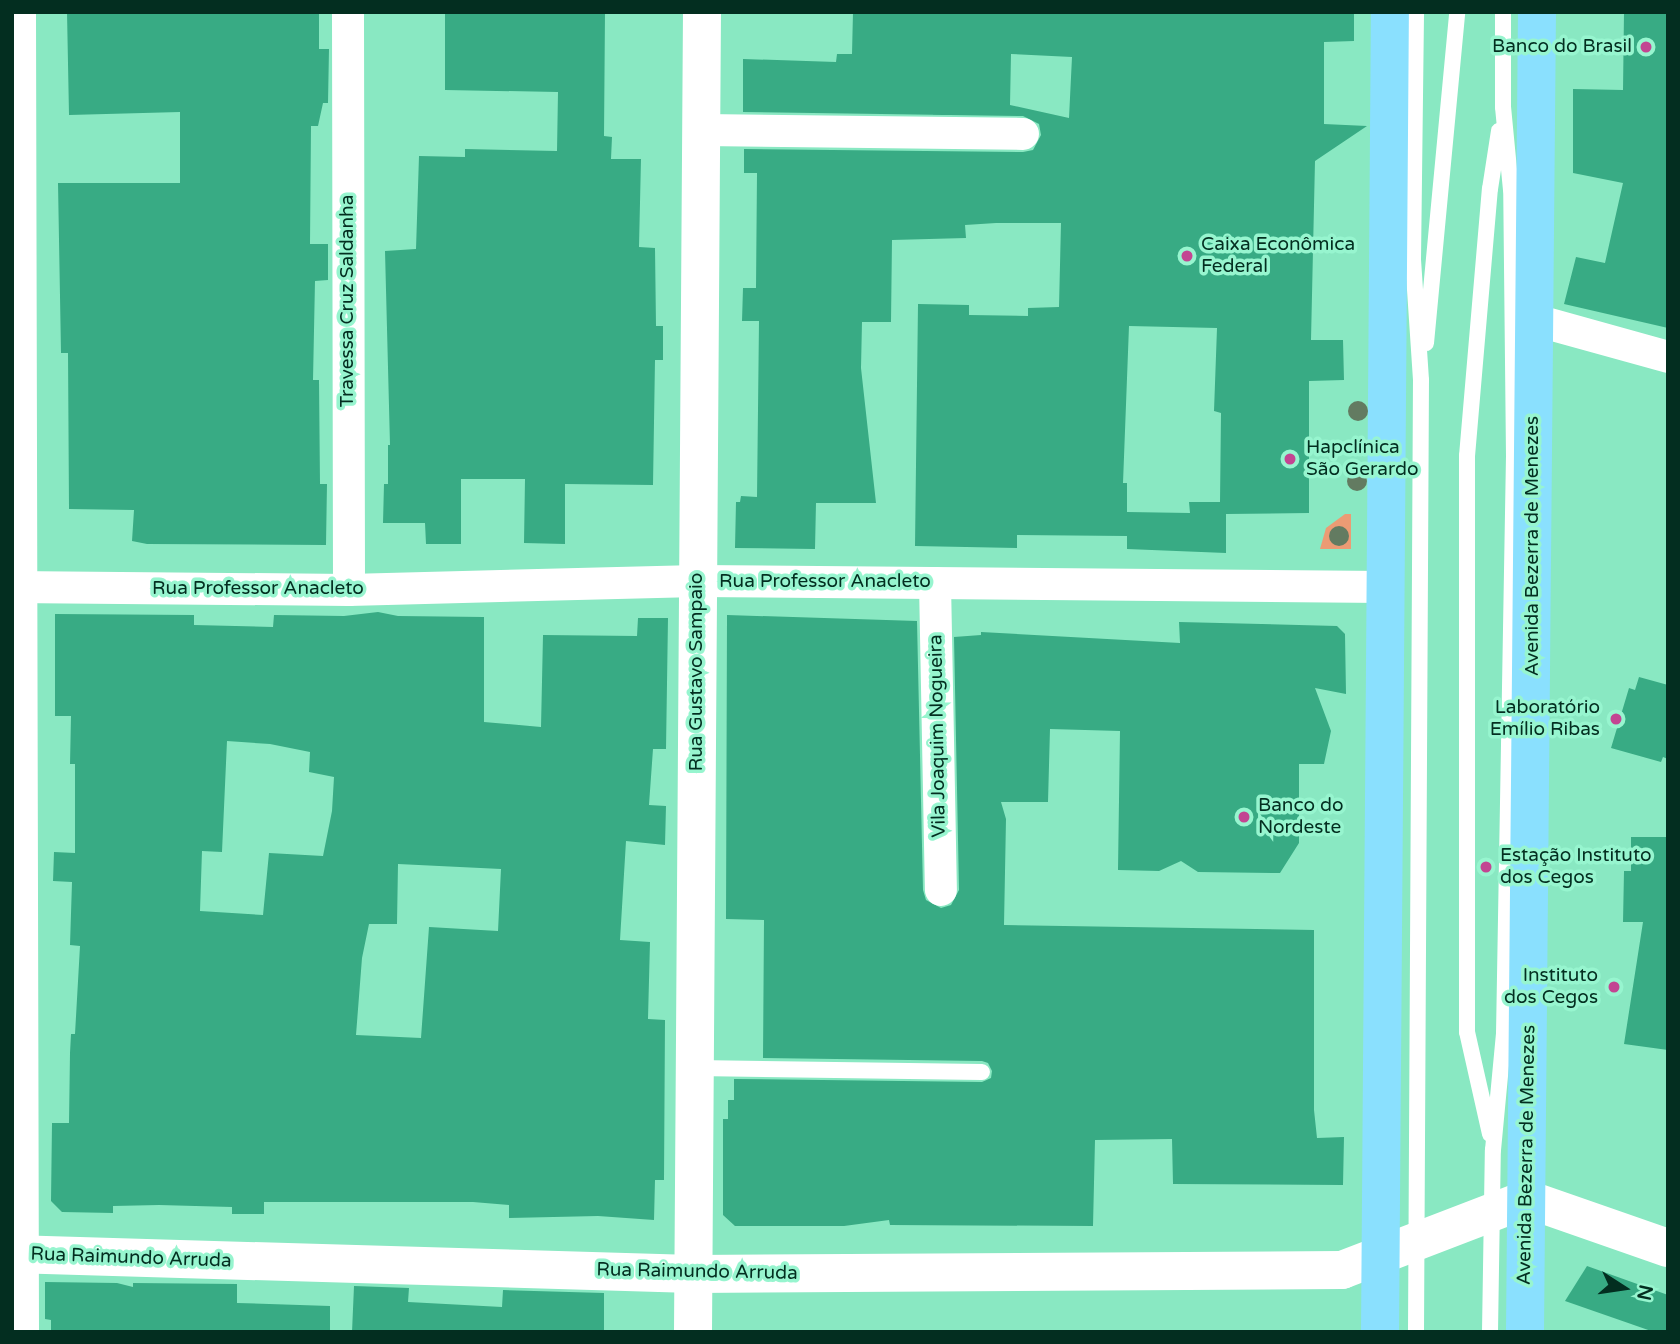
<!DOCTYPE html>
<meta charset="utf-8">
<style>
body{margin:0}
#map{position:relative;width:1680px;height:1344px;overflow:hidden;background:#89e8c2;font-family:"Varela Round",sans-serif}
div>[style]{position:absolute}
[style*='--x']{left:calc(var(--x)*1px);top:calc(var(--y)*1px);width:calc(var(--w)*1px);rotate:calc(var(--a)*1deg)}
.green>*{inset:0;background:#ec9b74}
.building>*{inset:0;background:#38ab84}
.lane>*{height:16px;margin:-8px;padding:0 8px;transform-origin:8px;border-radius:8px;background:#fff}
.street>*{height:32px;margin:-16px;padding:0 16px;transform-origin:16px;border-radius:16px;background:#fff}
.secondary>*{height:38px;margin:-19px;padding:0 19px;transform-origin:19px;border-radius:19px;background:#fff}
.primary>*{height:38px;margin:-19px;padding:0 19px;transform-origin:19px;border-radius:19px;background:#8ae0fe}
.trees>*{width:20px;height:20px;margin:-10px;border-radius:50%;background:#637b61}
.dots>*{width:19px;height:19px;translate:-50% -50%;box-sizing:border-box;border:4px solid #97f5cf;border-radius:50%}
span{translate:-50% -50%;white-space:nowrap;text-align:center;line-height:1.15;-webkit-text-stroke:7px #97f5cf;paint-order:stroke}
.poi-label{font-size:19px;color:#032e20}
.right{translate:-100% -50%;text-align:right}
.left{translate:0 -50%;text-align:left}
.street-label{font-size:19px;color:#032e20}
.frame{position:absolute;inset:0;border:14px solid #032e20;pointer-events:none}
.north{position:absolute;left:1589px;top:1253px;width:70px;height:70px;-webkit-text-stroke:5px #97f5cf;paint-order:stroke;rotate:102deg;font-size:19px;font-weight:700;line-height:28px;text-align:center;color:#032e20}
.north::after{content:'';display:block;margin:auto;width:24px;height:32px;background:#032e20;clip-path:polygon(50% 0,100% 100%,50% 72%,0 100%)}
</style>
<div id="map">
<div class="green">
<div style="clip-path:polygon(1345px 514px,1351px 514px,1351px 549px,1320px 549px,1326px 528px)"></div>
</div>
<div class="building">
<div style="clip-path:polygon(67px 12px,319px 12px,319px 49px,329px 49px,328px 103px,323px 103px,318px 126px,311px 126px,310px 244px,328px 244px,328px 280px,315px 281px,313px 380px,319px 380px,320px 484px,327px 484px,326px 545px,147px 544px,132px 541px,134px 510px,69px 509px,68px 353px,61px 353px,58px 183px,180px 183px,180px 112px,69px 115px)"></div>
<div style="clip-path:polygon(445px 12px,605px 12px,604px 136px,612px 137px,611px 159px,641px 159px,639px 247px,655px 248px,656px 326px,663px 326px,663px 360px,655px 360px,653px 485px,565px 484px,565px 544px,524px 543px,525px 479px,461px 479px,461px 544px,426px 544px,425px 523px,383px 523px,384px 484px,388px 484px,388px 445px,390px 445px,385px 251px,416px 249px,419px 156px,465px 157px,465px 149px,557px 151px,558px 92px,445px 90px)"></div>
<div style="clip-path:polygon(evenodd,853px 12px,1354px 12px,1354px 41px,1324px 42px,1324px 124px,1367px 126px,1315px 161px,1311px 340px,1343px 340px,1344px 380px,1309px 381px,1309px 513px,1226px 514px,1226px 553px,1127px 549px,1127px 536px,1017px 535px,1017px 548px,915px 546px,918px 304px,969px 305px,969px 315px,1028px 316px,1028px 308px,1059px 307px,1061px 223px,996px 223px,965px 225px,966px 238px,892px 240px,891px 322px,862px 322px,861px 368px,876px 503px,816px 503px,815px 549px,735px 548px,736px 502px,740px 502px,741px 496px,757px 497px,759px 321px,742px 321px,743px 288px,756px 288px,757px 173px,744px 173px,744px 149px,1023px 152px,1033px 150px,1041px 135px,1039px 124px,1023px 116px,743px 112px,743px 59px,836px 62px,837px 54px,852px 54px,853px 12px,1011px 54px,1072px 57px,1069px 118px,1010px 105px,1011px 54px,853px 12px,1129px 326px,1217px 328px,1214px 411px,1221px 413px,1220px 502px,1189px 502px,1190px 513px,1127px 512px,1127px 483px,1123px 483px,1129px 326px)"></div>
<div style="clip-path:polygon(1624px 12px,1668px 12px,1668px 328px,1564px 304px,1576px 257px,1605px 263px,1623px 183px,1573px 173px,1573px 89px,1623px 90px)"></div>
<div style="clip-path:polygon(evenodd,378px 612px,398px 616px,484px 617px,484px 722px,541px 727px,543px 635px,637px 636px,638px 618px,668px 618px,666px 749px,653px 749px,649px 805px,666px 806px,665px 845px,626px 841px,620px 940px,650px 942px,648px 1019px,665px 1020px,664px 1180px,655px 1180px,654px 1220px,598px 1216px,509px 1218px,509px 1205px,473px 1202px,264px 1202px,264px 1214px,232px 1214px,232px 1207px,159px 1205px,113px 1206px,113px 1213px,62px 1212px,51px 1201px,52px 1123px,69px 1123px,70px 1053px,71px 1034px,75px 1034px,80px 946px,70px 945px,72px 882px,53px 881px,54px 852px,75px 853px,75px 764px,70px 764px,71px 716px,55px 716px,55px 614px,194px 615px,194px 625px,273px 627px,274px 615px,344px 616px,378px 612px,227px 741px,270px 744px,310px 752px,309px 772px,334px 777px,332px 811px,323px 856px,269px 853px,263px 915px,200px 911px,202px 851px,222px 852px,227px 741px,378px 612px,398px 864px,501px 869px,498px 931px,429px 927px,421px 1038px,356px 1035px,362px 958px,369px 924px,397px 924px,398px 864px)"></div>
<div style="clip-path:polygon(727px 615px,917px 621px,923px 890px,926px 900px,941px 908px,951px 905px,959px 890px,954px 637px,981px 635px,981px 632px,1180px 643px,1179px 622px,1337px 626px,1345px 634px,1346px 694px,1315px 688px,1331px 731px,1324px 764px,1299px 764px,1299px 843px,1280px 873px,1198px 872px,1181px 861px,1159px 871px,1118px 870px,1120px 731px,1050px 729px,1048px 802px,1001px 802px,1006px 819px,1004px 925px,1314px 930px,1314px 1110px,1317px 1138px,1344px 1137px,1343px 1185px,1173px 1184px,1172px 1139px,1095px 1140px,1093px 1226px,890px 1225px,889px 1220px,844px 1226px,735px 1226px,723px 1215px,723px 1119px,728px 1119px,728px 1100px,734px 1100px,734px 1079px,982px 1082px,991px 1078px,992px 1071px,988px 1063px,982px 1061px,763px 1058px,764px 920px,726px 919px)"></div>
<div style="clip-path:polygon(1639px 677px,1668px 685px,1668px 759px,1663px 757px,1661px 762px,1611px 748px,1629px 688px,1635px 690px)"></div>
<div style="clip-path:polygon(1631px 837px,1668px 837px,1668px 1050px,1624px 1044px,1643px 922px,1623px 922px,1624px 871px,1631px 871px)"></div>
<div style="clip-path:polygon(1587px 1266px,1668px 1295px,1668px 1332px,1654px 1332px,1565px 1301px)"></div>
<div style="clip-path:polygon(45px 1282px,117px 1283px,133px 1287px,133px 1283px,237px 1284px,237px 1303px,330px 1306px,330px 1332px,51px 1332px,51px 1320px,45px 1319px)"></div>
<div style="clip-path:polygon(354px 1286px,409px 1288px,408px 1302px,502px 1307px,503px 1290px,604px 1293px,604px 1332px,352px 1332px)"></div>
</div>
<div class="lane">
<div style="--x:1426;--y:343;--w:332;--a:-84.6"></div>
<div style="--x:695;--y:1068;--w:287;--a:0.8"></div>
<div style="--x:1490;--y:1134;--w:105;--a:-102.7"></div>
<div style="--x:1467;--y:1032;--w:576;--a:-90"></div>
<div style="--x:1467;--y:456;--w:268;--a:-85.1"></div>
<div style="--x:1490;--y:189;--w:59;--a:-81.2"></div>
<div style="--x:1416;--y:1332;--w:952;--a:-89.7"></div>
<div style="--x:1421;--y:380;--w:120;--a:-93.8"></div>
<div style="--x:1413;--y:260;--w:248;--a:-89.3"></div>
<div style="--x:1490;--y:1332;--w:182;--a:-89.1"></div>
<div style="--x:1493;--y:1150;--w:117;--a:-84.6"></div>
<div style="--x:1504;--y:1034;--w:577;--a:-89.01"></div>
<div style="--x:1514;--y:457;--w:267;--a:-90.6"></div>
<div style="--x:1511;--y:190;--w:83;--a:-95.5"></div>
<div style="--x:1503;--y:107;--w:95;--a:-90"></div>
</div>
<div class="street">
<div style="--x:348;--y:12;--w:578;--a:89.9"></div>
<div style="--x:703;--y:130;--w:320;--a:0.7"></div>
<div style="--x:1535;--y:320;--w:138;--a:15.5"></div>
<div style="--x:935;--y:583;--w:307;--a:88.9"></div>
<div style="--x:12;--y:587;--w:337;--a:0.5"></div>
<div style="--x:349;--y:590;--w:348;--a:-1.5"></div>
<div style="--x:697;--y:581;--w:688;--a:0.5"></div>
</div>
<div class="secondary">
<div style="--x:17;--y:12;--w:1320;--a:89.87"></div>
<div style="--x:12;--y:1254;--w:681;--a:1.68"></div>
<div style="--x:693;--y:1274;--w:649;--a:-0.35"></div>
<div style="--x:1342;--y:1270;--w:198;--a:-21"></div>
<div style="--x:1527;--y:1199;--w:149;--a:19.2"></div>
<div style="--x:693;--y:1332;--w:1320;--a:-89.61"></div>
</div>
<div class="primary">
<div style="--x:1380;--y:1332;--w:1320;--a:-89.57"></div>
<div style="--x:1525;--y:1332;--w:1320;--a:-89.48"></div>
</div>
<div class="trees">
<div style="left:1358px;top:411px"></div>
<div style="left:1357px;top:481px"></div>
<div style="left:1339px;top:536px"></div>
</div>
<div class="dots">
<div style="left:1646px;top:47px;background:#c34592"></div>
<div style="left:1187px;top:256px;background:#c34592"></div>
<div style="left:1290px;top:459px;background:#c34592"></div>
<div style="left:1616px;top:719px;background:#c34592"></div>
<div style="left:1244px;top:817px;background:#c34592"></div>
<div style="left:1486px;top:867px;background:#c34592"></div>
<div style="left:1614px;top:987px;background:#c34592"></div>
</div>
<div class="poi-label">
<span class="right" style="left:1632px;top:47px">Banco do Brasil</span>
<span class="left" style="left:1201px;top:256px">Caixa Econômica<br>Federal</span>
<span class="left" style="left:1306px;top:459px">Hapclínica<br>São Gerardo</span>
<span class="right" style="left:1600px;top:719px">Laboratório<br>Emílio Ribas</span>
<span class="left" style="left:1258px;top:817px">Banco do<br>Nordeste</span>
<span class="left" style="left:1500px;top:867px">Estação Instituto<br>dos Cegos</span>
<span class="right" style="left:1598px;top:987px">Instituto<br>dos Cegos</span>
</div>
<div class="street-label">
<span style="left:348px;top:301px;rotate:-90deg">Travessa Cruz Saldanha</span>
<span style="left:1533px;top:546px;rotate:-90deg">Avenida Bezerra de Menezes</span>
<span style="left:825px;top:582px">Rua Professor Anacleto</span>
<span style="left:258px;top:589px">Rua Professor Anacleto</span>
<span style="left:697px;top:672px;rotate:-90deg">Rua Gustavo Sampaio</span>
<span style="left:938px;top:736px;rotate:-91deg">Vila Joaquim Nogueira</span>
<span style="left:1527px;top:1155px;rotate:-89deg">Avenida Bezerra de Menezes</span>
<span style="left:131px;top:1258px;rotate:2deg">Rua Raimundo Arruda</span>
<span style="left:697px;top:1272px;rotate:1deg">Rua Raimundo Arruda</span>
</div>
<div class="frame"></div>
<div class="north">N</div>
</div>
